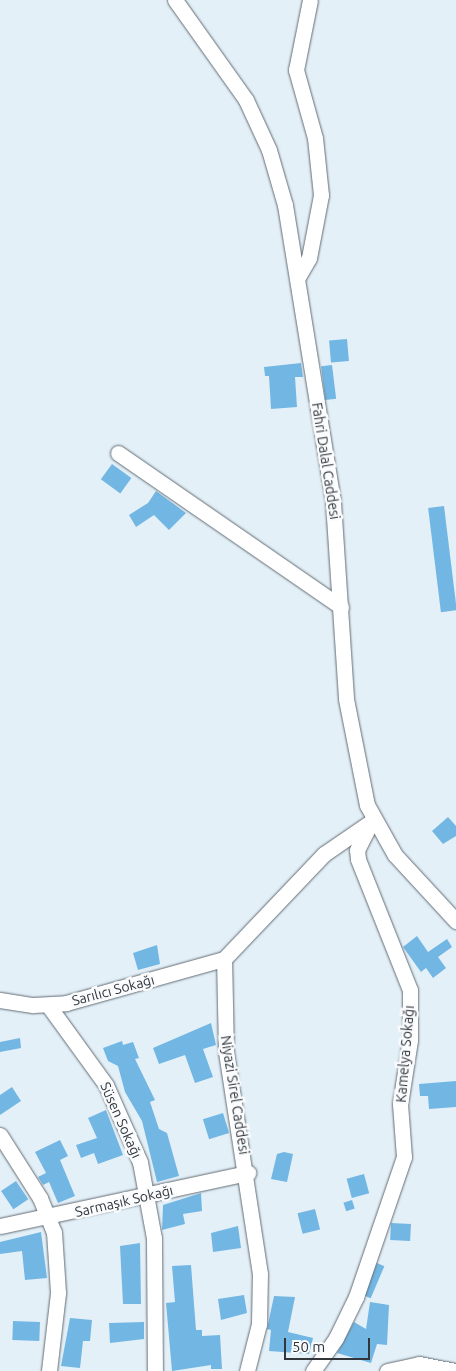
<!DOCTYPE html>
<html>
<head>
<meta charset="utf-8">
<style>
  body { margin:0 }
  #map { position:relative; width:456px; height:1371px; overflow:hidden; background:#e4f0f8; font-family:Ubuntu,sans-serif }
  div>[style] { position:absolute }
  .building>* { inset:0; background:#72b6e3; transform-origin:0 0 }
  .roads { filter:drop-shadow(0 0 1px #626c74) drop-shadow(0 0 1px #626c74) }
  .minor>* { height:15px; margin:-7.5px; padding:0 7.5px; transform-origin:7.5px; border-radius:7.5px; background:#fff }
  span { translate:-50% -50%; white-space:nowrap; text-align:center; line-height:1.15; -webkit-text-stroke:5px #f9fbfd; paint-order:stroke }
  .street-label { font-size:14px; color:#32363a }
  .scale { position:absolute; left:284px; top:1338px; width:86px; height:22px; box-sizing:border-box; border:2px solid #32363a; border-top:0; padding-left:6px; font-size:15px; line-height:18px; white-space:nowrap; color:#32363a; -webkit-text-stroke:4px #f9fbfd; paint-order:stroke }
</style>
</head>
<body>
<div id="map">
  <div class="building">
    <i style="left:347px;top:339px;width:22px;height:18px;rotate:85deg"></i>
    <i style="clip-path:polygon(301px 363px,303px 377px,295px 377px,297px 407px,271px 409px,269px 376px,265px 376px,264px 367px)"></i>
    <i style="left:332px;top:365px;width:34px;height:11px;rotate:83deg"></i>
    <i style="left:112px;top:464px;width:24px;height:19px;rotate:36deg"></i>
    <i style="clip-path:polygon(156px 491px,186px 513px,169px 530px,154px 515px,136px 527px,129px 515px,148px 503px)"></i>
    <i style="left:444px;top:506px;width:105px;height:16px;rotate:83deg"></i>
    <i style="clip-path:polygon(448px 817px,456px 826px,456px 836px,443px 844px,432px 831px)"></i>
    <i style="clip-path:polygon(417px 936px,428px 952px,447px 939px,452px 947px,438px 957px,446px 968px,433px 978px,426px 968px,421px 972px,403px 947px)"></i>
    <i style="clip-path:polygon(157px 945px,160px 964px,138px 970px,133px 953px)"></i>
    <i style="clip-path:polygon(211px 1023px,216px 1045px,203px 1049px,213px 1077px,195px 1083px,185px 1055px,159px 1064px,153px 1048px)"></i>
    <i style="clip-path:polygon(20px 1038px,21px 1048px,0 1052px,0 1042px)"></i>
    <i style="clip-path:polygon(122px 1041px,123px 1045px,133px 1042px,139px 1058px,135px 1059px,155px 1100px,150px 1102px,159px 1129px,167px 1133px,179px 1176px,157px 1182px,142px 1121px,125px 1092px,118px 1066px,108px 1061px,103px 1048px)"></i>
    <i style="clip-path:polygon(456px 1081px,456px 1107px,429px 1109px,428px 1096px,420px 1096px,419px 1084px)"></i>
    <i style="clip-path:polygon(12px 1087px,21px 1101px,0 1115px,0 1095px)"></i>
    <i style="clip-path:polygon(106px 1110px,123px 1155px,98px 1164px,94px 1153px,81px 1158px,76px 1145px,97px 1138px,88px 1118px)"></i>
    <i style="left:223px;top:1113px;width:21px;height:21px;rotate:73deg"></i>
    <i style="clip-path:polygon(60px 1140px,68px 1156px,60px 1160px,75px 1196px,58px 1203px,49px 1182px,43px 1185px,38px 1177px,46px 1173px,35px 1152px)"></i>
    <i style="clip-path:polygon(284px 1152px,293px 1154px,287px 1182px,271px 1179px,277px 1154px)"></i>
    <i style="left:364px;top:1174px;width:20px;height:18px;rotate:75deg"></i>
    <i style="left:16px;top:1181px;width:22px;height:18px;rotate:56deg"></i>
    <i style="clip-path:polygon(201px 1193px,202px 1211px,183px 1214px,185px 1224px,162px 1230px,163px 1205px)"></i>
    <i style="left:352px;top:1200px;width:9px;height:9px;rotate:72deg"></i>
    <i style="left:315px;top:1209px;width:21px;height:18px;rotate:76deg"></i>
    <i style="left:391px;top:1223px;width:20px;height:17px;rotate:3deg"></i>
    <i style="clip-path:polygon(238px 1226px,241px 1248px,213px 1252px,211px 1233px)"></i>
    <i style="clip-path:polygon(41px 1232px,47px 1278px,25px 1280px,22px 1251px,0 1254px,0 1242px)"></i>
    <i style="clip-path:polygon(140px 1243px,141px 1304px,123px 1304px,120px 1246px)"></i>
    <i style="left:377px;top:1263px;width:8px;height:35px;rotate:23deg"></i>
    <i style="clip-path:polygon(191px 1265px,196px 1330px,202px 1330px,202px 1336px,220px 1335px,222px 1369px,211px 1369px,211px 1365px,172px 1371px,166px 1303px,175px 1302px,172px 1266px)"></i>
    <i style="clip-path:polygon(244px 1295px,247px 1313px,221px 1320px,218px 1299px)"></i>
    <i style="clip-path:polygon(274px 1296px,295px 1297px,288px 1332px,313px 1338px,309px 1354px,269px 1351px,271px 1330px,267px 1329px)"></i>
    <i style="clip-path:polygon(370px 1302px,389px 1305px,387px 1345px,377px 1344px,371px 1363px,337px 1353px,354px 1322px,366px 1329px)"></i>
    <i style="clip-path:polygon(70px 1318px,92px 1320px,90px 1341px,83px 1341px,80px 1368px,61px 1366px)"></i>
    <i style="left:13px;top:1321px;width:27px;height:19px;rotate:2deg"></i>
    <i style="clip-path:polygon(144px 1322px,144px 1339px,110px 1343px,109px 1323px)"></i>
  </div>
  <div class="roads">
    <div class="minor">
      <i style="left:175px;top:0;width:123px;rotate:54.6deg"></i>
      <i style="left:246px;top:100px;width:55px;rotate:65.3deg"></i>
      <i style="left:269px;top:150px;width:57px;rotate:73.8deg"></i>
      <i style="left:285px;top:205px;width:301px;rotate:80.8deg"></i>
      <i style="left:333px;top:502px;width:197px;rotate:86.2deg"></i>
      <i style="left:346px;top:699px;width:108px;rotate:78.8deg"></i>
      <i style="left:367px;top:805px;width:57px;rotate:60.8deg"></i>
      <i style="left:395px;top:855px;width:90px;rotate:47.3deg"></i>
      <i style="left:298px;top:277px;width:22px;rotate:-60deg"></i>
      <i style="left:309px;top:258px;width:64px;rotate:-79.2deg"></i>
      <i style="left:321px;top:195px;width:57px;rotate:-96deg"></i>
      <i style="left:315px;top:138px;width:71px;rotate:-105.6deg"></i>
      <i style="left:296px;top:70px;width:71px;rotate:-78.7deg"></i>
      <i style="left:118px;top:453px;width:271px;rotate:34.6deg"></i>
      <i style="left:0;top:1000px;width:33px;rotate:9deg"></i>
      <i style="left:33px;top:1005px;width:33px;rotate:-3deg"></i>
      <i style="left:66px;top:1003px;width:164px;rotate:-15.6deg"></i>
      <i style="left:48px;top:1005px;width:99px;rotate:54.1deg"></i>
      <i style="left:106px;top:1085px;width:84px;rotate:66.2deg"></i>
      <i style="left:140px;top:1162px;width:77px;rotate:79.6deg"></i>
      <i style="left:154px;top:1238px;width:133px;rotate:89.6deg"></i>
      <i style="left:0;top:1135px;width:75px;rotate:57.6deg"></i>
      <i style="left:40px;top:1198px;width:37px;rotate:68deg"></i>
      <i style="left:54px;top:1232px;width:61px;rotate:86.2deg"></i>
      <i style="left:58px;top:1293px;width:79px;rotate:96.6deg"></i>
      <i style="left:0;top:1226px;width:254px;rotate:-12.1deg"></i>
      <i style="left:247px;top:1371px;width:49px;rotate:-75.7deg"></i>
      <i style="left:259px;top:1324px;width:50px;rotate:-88.9deg"></i>
      <i style="left:260px;top:1274px;width:225px;rotate:-98.7deg"></i>
      <i style="left:226px;top:1052px;width:93px;rotate:-91.2deg"></i>
      <i style="left:224px;top:959px;width:145px;rotate:-46.4deg"></i>
      <i style="left:324px;top:854px;width:58px;rotate:-34.5deg"></i>
      <i style="left:313px;top:1371px;width:40px;rotate:-55.1deg"></i>
      <i style="left:336px;top:1338px;width:46px;rotate:-64deg"></i>
      <i style="left:356px;top:1297px;width:148px;rotate:-71.1deg"></i>
      <i style="left:404px;top:1157px;width:53px;rotate:-94.3deg"></i>
      <i style="left:400px;top:1104px;width:65px;rotate:-81.1deg"></i>
      <i style="left:410px;top:1040px;width:50px;rotate:-90deg"></i>
      <i style="left:410px;top:990px;width:141px;rotate:-111.7deg"></i>
      <i style="left:358px;top:859px;width:9px;rotate:-96deg"></i>
      <i style="left:357px;top:850px;width:29px;rotate:-63deg"></i>
      <i style="left:387px;top:1371px;width:33px;rotate:-12deg"></i>
      <i style="left:419px;top:1364px;width:38px;rotate:11deg"></i>
    </div>
  </div>
  <div class="street-label">
    <span style="left:326px;top:461px;rotate:81deg">Fahri Dalal Caddesi</span>
    <span style="left:113px;top:990px;rotate:-15deg">Sarılıcı Sokağı</span>
    <span style="left:405px;top:1054px;rotate:-85deg">Kamelya Sokağı</span>
    <span style="left:235px;top:1095px;rotate:81deg">Niyazi Sirel Caddesi</span>
    <span style="left:121px;top:1120px;rotate:66deg">Süsen Sokağı</span>
    <span style="left:124px;top:1201px;rotate:-13deg">Sarmaşık Sokağı</span>
  </div>
  <div class="scale">50 m</div>
</div>
</body>
</html>
